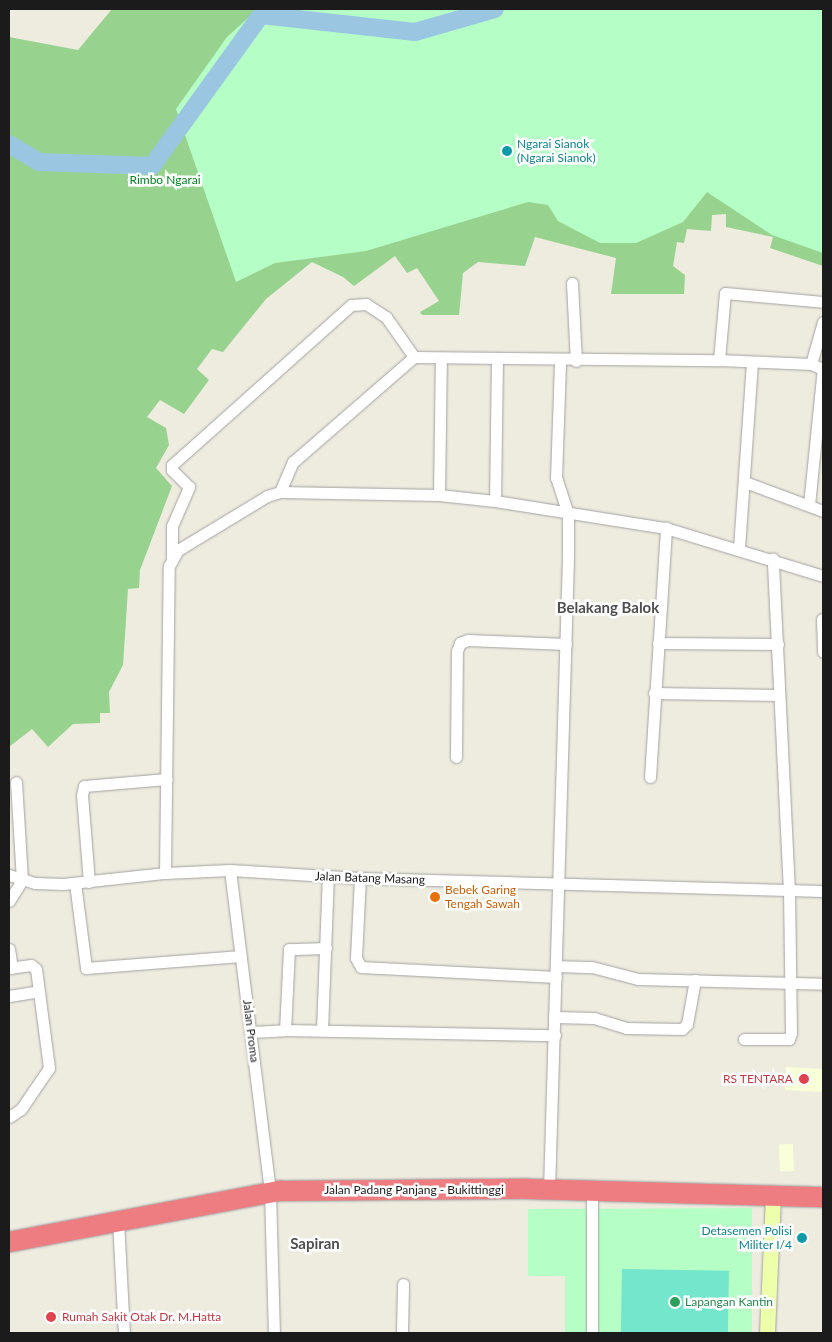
<!DOCTYPE html>
<html>
<head>
<meta charset="utf-8">
<style>
  body { margin:0 }
  #map { position:relative; width:832px; height:1342px; overflow:hidden; background:#eeebdf; font-family:Lato,sans-serif }
  div>[style] { position:absolute }
  .education>* { inset:0; background:#f9ffd7; transform-origin:0 0 }
  .forest>* { inset:0; background:#98d28f }
  .park>* { inset:0; background:#b5ffc7 }
  .pitch>* { inset:0; background:#74e6cc; transform-origin:0 0 }
  .river>* { height:18px; margin:-9px; padding:0 9px; transform-origin:9px; border-radius:9px; background:#9ac6e1 }
  .roads { filter:drop-shadow(0 0 1px #a2a2a2) drop-shadow(0 0 1px #a2a2a2) }
  .street>* { height:11px; margin:-5.5px; padding:0 5.5px; transform-origin:5.5px; border-radius:5.5px; background:#fff }
  .secondary>* { height:15px; margin:-7.5px; padding:0 7.5px; transform-origin:7.5px; border-radius:7.5px; background:#eeffac }
  .highway>* { height:20px; margin:-10px; padding:0 10px; transform-origin:10px; border-radius:10px; background:#ee7d81 }
  .dots>* { width:14px; height:14px; translate:-50% -50%; box-sizing:border-box; border:2px solid #fff; border-radius:50% }
  span { translate:-50% -50%; white-space:nowrap; text-align:center; line-height:1.15; -webkit-text-stroke:5px #fff; paint-order:stroke }
  .culture-label { font-size:12px; color:#0d838f }
  .left { translate:0 -50%; text-align:left }
  .right { translate:-100% -50%; text-align:right }
  .park-label { font-size:12px; color:#018120 }
  .street-label { font-size:12px; color:#1b1b1b }
  .food-label { font-size:12px; color:#c56008 }
  .health-label { font-size:12px; color:#be3a42 }
  .leisure-label { font-size:12px; color:#27864d }
  .quarter-label { font-size:15px; color:#4e4e4e; font-weight:700 }
  .frame { position:absolute; inset:0; border:10px solid #1b1b1b; pointer-events:none }
</style>
</head>
<body>
<div id="map">
  <div class="education">
    <i style="left:786px;top:1067px;width:37px;height:23px;rotate:3deg"></i>
    <i style="left:793px;top:1144px;width:27px;height:14px;rotate:88deg"></i>
  </div>
  <div class="forest">
    <i style="clip-path:polygon(112px 9px,823px 9px,823px 266px,770px 248px,773px 237px,726px 227px,726px 214px,712px 215px,711px 231px,687px 229px,684px 243px,677px 242px,673px 266px,685px 275px,684px 294px,611px 294px,616px 258px,535px 237px,525px 266px,478px 262px,463px 273px,459px 315px,422px 315px,420px 312px,439px 301px,417px 268px,407px 273px,395px 256px,354px 286px,343px 277px,312px 262px,266px 299px,223px 352px,212px 349px,197px 369px,209px 380px,184px 414px,160px 400px,147px 417px,166px 428px,169px 445px,156px 468px,172px 486px,140px 570px,139px 588px,128px 589px,123px 665px,109px 692px,110px 713px,100px 713px,100px 723px,73px 724px,48px 747px,32px 729px,9px 747px,9px 37px,78px 50px)"></i>
  </div>
  <div class="park">
    <i style="clip-path:polygon(258px 9px,823px 9px,823px 253px,772px 235px,707px 192px,683px 222px,636px 243px,600px 243px,558px 221px,548px 205px,528px 202px,366px 251px,275px 263px,236px 282px,176px 109px,227px 37px)"></i>
    <i style="clip-path:polygon(752px 1208px,752px 1333px,565px 1333px,565px 1276px,528px 1276px,528px 1209px)"></i>
  </div>
  <div class="pitch">
    <i style="left:622px;top:1269px;width:107px;height:64px;rotate:1deg"></i>
  </div>
  <div class="river">
    <i style="left:9px;top:144px;width:35px;rotate:31deg"></i>
    <i style="left:39px;top:162px;width:113px;rotate:2deg"></i>
    <i style="left:152px;top:166px;width:186px;rotate:-54.2deg"></i>
    <i style="left:261px;top:15px;width:155px;rotate:6.3deg"></i>
    <i style="left:415px;top:32px;width:83px;rotate:-16deg"></i>
  </div>
  <div class="roads">
    <div class="street">
      <i style="left:572px;top:283px;width:78px;rotate:87.1deg"></i>
      <i style="left:719px;top:360px;width:67px;rotate:-84.9deg"></i>
      <i style="left:725px;top:293px;width:98px;rotate:5.2deg"></i>
      <i style="left:811px;top:364px;width:44px;rotate:-74.1deg"></i>
      <i style="left:745px;top:482px;width:83px;rotate:20.4deg"></i>
      <i style="left:280px;top:492px;width:33px;rotate:-67deg"></i>
      <i style="left:293px;top:462px;width:160px;rotate:-41deg"></i>
      <i style="left:414px;top:357px;width:305px;rotate:0.6deg"></i>
      <i style="left:719px;top:360px;width:92px;rotate:2.5deg"></i>
      <i style="left:811px;top:364px;width:13px;rotate:23deg"></i>
      <i style="left:439px;top:495px;width:137px;rotate:-89.2deg"></i>
      <i style="left:495px;top:501px;width:142px;rotate:-89.2deg"></i>
      <i style="left:809px;top:505px;width:138px;rotate:-84.2deg"></i>
      <i style="left:739px;top:548px;width:186px;rotate:-86deg"></i>
      <i style="left:172px;top:557px;width:31px;rotate:-90deg"></i>
      <i style="left:172px;top:526px;width:43px;rotate:-66.4deg"></i>
      <i style="left:189px;top:487px;width:24px;rotate:-135deg"></i>
      <i style="left:172px;top:470px;width:5px;rotate:-90deg"></i>
      <i style="left:172px;top:465px;width:240px;rotate:-41.8deg"></i>
      <i style="left:351px;top:305px;width:15px;rotate:-4deg"></i>
      <i style="left:366px;top:304px;width:24px;rotate:33deg"></i>
      <i style="left:386px;top:317px;width:49px;rotate:55deg"></i>
      <i style="left:822px;top:619px;width:33px;rotate:88deg"></i>
      <i style="left:658px;top:643px;width:120px;rotate:0.5deg"></i>
      <i style="left:654px;top:693px;width:125px;rotate:0.9deg"></i>
      <i style="left:456px;top:757px;width:106px;rotate:-89.5deg"></i>
      <i style="left:457px;top:651px;width:9px;rotate:-69deg"></i>
      <i style="left:460px;top:643px;width:9px;rotate:-21deg"></i>
      <i style="left:468px;top:640px;width:98px;rotate:2.3deg"></i>
      <i style="left:650px;top:777px;width:250px;rotate:-86.3deg"></i>
      <i style="left:230px;top:870px;width:324px;rotate:82.9deg"></i>
      <i style="left:270px;top:1192px;width:141px;rotate:88.4deg"></i>
      <i style="left:165px;top:873px;width:307px;rotate:-89.3deg"></i>
      <i style="left:169px;top:566px;width:18px;rotate:-61deg"></i>
      <i style="left:178px;top:550px;width:104px;rotate:-31.2deg"></i>
      <i style="left:267px;top:496px;width:14px;rotate:-17deg"></i>
      <i style="left:280px;top:492px;width:159px;rotate:1.1deg"></i>
      <i style="left:439px;top:495px;width:56px;rotate:6.1deg"></i>
      <i style="left:495px;top:501px;width:173px;rotate:9deg"></i>
      <i style="left:666px;top:528px;width:164px;rotate:17deg"></i>
      <i style="left:9px;top:875px;width:27px;rotate:17deg"></i>
      <i style="left:35px;top:883px;width:28px;rotate:2deg"></i>
      <i style="left:63px;top:884px;width:103px;rotate:-6.2deg"></i>
      <i style="left:165px;top:873px;width:65px;rotate:-2.6deg"></i>
      <i style="left:230px;top:870px;width:130px;rotate:3.5deg"></i>
      <i style="left:360px;top:878px;width:463px;rotate:1.6deg"></i>
      <i style="left:360px;top:878px;width:80px;rotate:92.9deg"></i>
      <i style="left:356px;top:958px;width:10px;rotate:61deg"></i>
      <i style="left:361px;top:967px;width:195px;rotate:2.9deg"></i>
      <i style="left:89px;top:882px;width:87px;rotate:-94.6deg"></i>
      <i style="left:82px;top:795px;width:9px;rotate:-77deg"></i>
      <i style="left:84px;top:786px;width:83px;rotate:-4.8deg"></i>
      <i style="left:75px;top:883px;width:86px;rotate:82.6deg"></i>
      <i style="left:86px;top:968px;width:155px;rotate:-4.4deg"></i>
      <i style="left:9px;top:901px;width:25px;rotate:-58deg"></i>
      <i style="left:22px;top:880px;width:98px;rotate:-93.5deg"></i>
      <i style="left:326px;top:948px;width:37px;rotate:178deg"></i>
      <i style="left:289px;top:949px;width:81px;rotate:92.8deg"></i>
      <i style="left:285px;top:1030px;width:270px;rotate:1.1deg"></i>
      <i style="left:9px;top:949px;width:19px;rotate:81deg"></i>
      <i style="left:556px;top:966px;width:36px;rotate:2deg"></i>
      <i style="left:592px;top:967px;width:48px;rotate:14.6deg"></i>
      <i style="left:638px;top:979px;width:185px;rotate:1.5deg"></i>
      <i style="left:9px;top:968px;width:22px;rotate:-8deg"></i>
      <i style="left:31px;top:965px;width:6px;rotate:39deg"></i>
      <i style="left:36px;top:969px;width:100px;rotate:82.5deg"></i>
      <i style="left:49px;top:1068px;width:50px;rotate:124.3deg"></i>
      <i style="left:21px;top:1109px;width:14px;rotate:146deg"></i>
      <i style="left:9px;top:996px;width:30px;rotate:-9deg"></i>
      <i style="left:554px;top:1017px;width:40px;rotate:1.4deg"></i>
      <i style="left:594px;top:1018px;width:34px;rotate:17deg"></i>
      <i style="left:626px;top:1028px;width:56px;rotate:1deg"></i>
      <i style="left:682px;top:1029px;width:7px;rotate:-45deg"></i>
      <i style="left:687px;top:1024px;width:45px;rotate:-79.7deg"></i>
      <i style="left:322px;top:1030px;width:153px;rotate:-87.8deg"></i>
      <i style="left:252px;top:1032px;width:33px;rotate:-3deg"></i>
      <i style="left:744px;top:1039px;width:45px"></i>
      <i style="left:789px;top:1039px;width:6px;rotate:-72deg"></i>
      <i style="left:791px;top:1033px;width:142px;rotate:-90.8deg"></i>
      <i style="left:789px;top:891px;width:333px;rotate:-92.8deg"></i>
      <i style="left:549px;top:1190px;width:633px;rotate:-88.28deg"></i>
      <i style="left:568px;top:557px;width:43px;rotate:-90deg"></i>
      <i style="left:568px;top:514px;width:38px;rotate:-108deg"></i>
      <i style="left:556px;top:478px;width:117px;rotate:-88deg"></i>
      <i style="left:592px;top:1191px;width:142px;rotate:90deg"></i>
      <i style="left:118px;top:1220px;width:113px;rotate:87deg"></i>
      <i style="left:402px;top:1333px;width:49px;rotate:-88.8deg"></i>
    </div>
    <div class="secondary">
      <i style="left:767px;top:1333px;width:138px;rotate:-87.5deg"></i>
    </div>
    <div class="highway">
      <i style="left:9px;top:1242px;width:276px;rotate:-10.7deg"></i>
      <i style="left:280px;top:1191px;width:248px;rotate:-0.5deg"></i>
      <i style="left:528px;top:1189px;width:295px;rotate:1.6deg"></i>
    </div>
  </div>
  <div class="dots">
    <i style="left:507px;top:151px;background:#0f9aa8"></i>
    <i style="left:435px;top:897px;background:#e8710a"></i>
    <i style="left:804px;top:1079px;background:#e0444e"></i>
    <i style="left:802px;top:1238px;background:#0f9aa8"></i>
    <i style="left:675px;top:1302px;background:#2e9e5b"></i>
    <i style="left:51px;top:1317px;background:#e0444e"></i>
  </div>
  <div class="culture-label">
    <span class="left" style="left:517px;top:151px">Ngarai Sianok<br>(Ngarai Sianok)</span>
    <span class="right" style="left:792px;top:1238px">Detasemen Polisi<br>Militer I/4</span>
  </div>
  <div class="park-label">
    <span style="left:165px;top:180px">Rimbo Ngarai</span>
  </div>
  <div class="street-label">
    <span style="left:370px;top:878px;rotate:2deg">Jalan Batang Masang</span>
    <span style="left:251px;top:1031px;rotate:83deg">Jalan Proma</span>
    <span style="left:414px;top:1190px">Jalan Padang Panjang - Bukittinggi</span>
  </div>
  <div class="food-label">
    <span class="left" style="left:445px;top:897px">Bebek Garing<br>Tengah Sawah</span>
  </div>
  <div class="health-label">
    <span class="right" style="left:793px;top:1079px">RS TENTARA</span>
    <span class="left" style="left:62px;top:1317px">Rumah Sakit Otak Dr. M.Hatta</span>
  </div>
  <div class="leisure-label">
    <span class="left" style="left:685px;top:1302px">Lapangan Kantin</span>
  </div>
  <div class="quarter-label">
    <span style="left:608px;top:608px">Belakang Balok</span>
    <span style="left:315px;top:1244px">Sapiran</span>
  </div>
  <div class="frame"></div>
</div>
</body>
</html>
